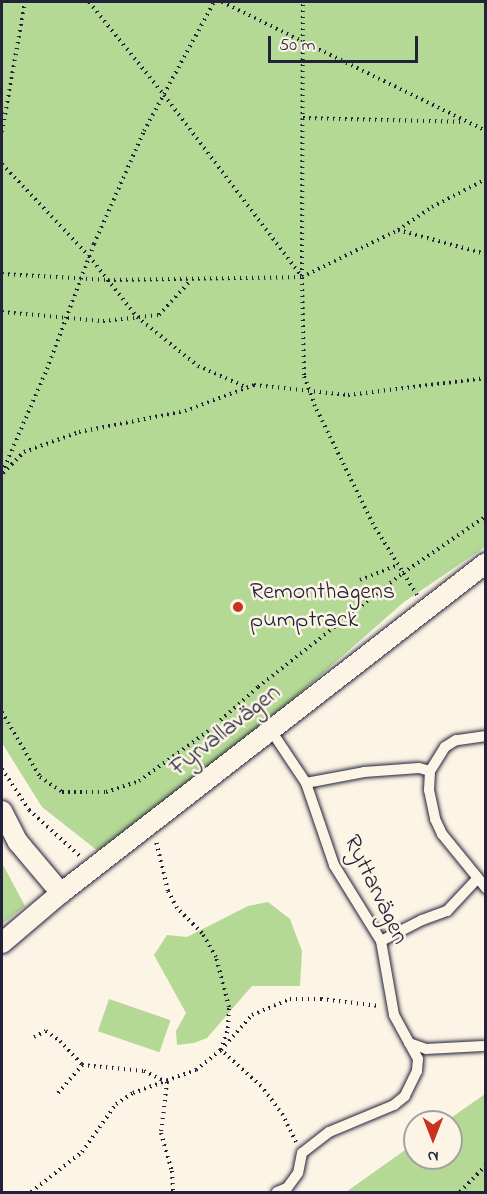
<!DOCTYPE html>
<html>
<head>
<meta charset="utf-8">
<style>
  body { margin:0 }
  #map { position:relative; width:487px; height:1194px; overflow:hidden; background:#fcf5e5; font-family:"Indie Flower",sans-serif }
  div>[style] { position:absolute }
  .green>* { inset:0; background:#b4d995; transform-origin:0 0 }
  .path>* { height:4px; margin-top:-2px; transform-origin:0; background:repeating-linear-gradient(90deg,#22223b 0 1.5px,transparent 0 6px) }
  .roads { filter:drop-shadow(0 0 2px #22223b) drop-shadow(0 0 2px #22223b) }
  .lane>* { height:10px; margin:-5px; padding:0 5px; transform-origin:5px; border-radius:5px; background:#fcf5e5 }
  .street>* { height:20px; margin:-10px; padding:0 10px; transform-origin:10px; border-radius:10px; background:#fcf5e5 }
  .dots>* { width:16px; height:16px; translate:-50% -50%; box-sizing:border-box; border:3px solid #fcf5e5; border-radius:50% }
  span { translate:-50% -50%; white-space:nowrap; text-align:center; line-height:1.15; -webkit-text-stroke:5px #fcf5e5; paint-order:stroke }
  .poi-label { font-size:24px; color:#22223b }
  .left { translate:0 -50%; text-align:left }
  .street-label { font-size:24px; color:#22223b }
  .frame { position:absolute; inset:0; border:3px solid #22223b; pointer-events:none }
  .north { position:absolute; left:403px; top:1110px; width:60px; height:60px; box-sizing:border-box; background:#fcf5e5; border:2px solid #a5a1a1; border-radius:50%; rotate:180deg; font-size:16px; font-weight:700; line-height:24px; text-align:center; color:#22223b }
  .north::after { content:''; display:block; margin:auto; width:21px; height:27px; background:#c8321e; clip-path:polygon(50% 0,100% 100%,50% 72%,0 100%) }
  .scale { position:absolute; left:268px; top:36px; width:150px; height:27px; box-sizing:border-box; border:3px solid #22223b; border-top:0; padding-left:8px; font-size:18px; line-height:21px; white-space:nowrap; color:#22223b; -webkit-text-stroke:4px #fcf5e5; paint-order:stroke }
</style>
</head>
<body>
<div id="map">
  <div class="green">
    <i style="clip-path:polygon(2px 2px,485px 2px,485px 547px,404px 602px,266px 723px,98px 851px,42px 807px,2px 743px)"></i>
    <i style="clip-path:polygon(2px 863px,25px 906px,2px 924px)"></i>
    <i style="clip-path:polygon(268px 902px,290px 919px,302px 951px,300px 986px,252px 986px,207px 1038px,194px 1043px,177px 1045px,176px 1031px,186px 1013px,154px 955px,167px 935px,187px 937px,248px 906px)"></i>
    <i style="left:109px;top:999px;width:65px;height:34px;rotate:19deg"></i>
    <i style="clip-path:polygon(485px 1094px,485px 1192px,346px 1192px,415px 1143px,415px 1158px,451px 1158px,451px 1122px,445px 1122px)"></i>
  </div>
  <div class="path">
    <i style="left:89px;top:2px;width:119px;rotate:51.1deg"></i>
    <i style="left:164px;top:95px;width:228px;rotate:52.8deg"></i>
    <i style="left:222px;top:2px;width:294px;rotate:26deg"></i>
    <i style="left:303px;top:118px;width:162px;rotate:1.4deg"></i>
    <i style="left:2px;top:132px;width:132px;rotate:-80deg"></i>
    <i style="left:2px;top:164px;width:127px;rotate:46.6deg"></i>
    <i style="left:89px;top:256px;width:78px;rotate:51.8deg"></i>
    <i style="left:137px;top:317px;width:78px;rotate:38.8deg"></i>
    <i style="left:198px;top:366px;width:52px;rotate:23.6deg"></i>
    <i style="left:398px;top:230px;width:91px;rotate:15.3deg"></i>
    <i style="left:2px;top:274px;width:106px;rotate:3.2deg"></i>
    <i style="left:108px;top:280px;width:193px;rotate:-0.9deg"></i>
    <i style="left:302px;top:276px;width:274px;rotate:-89.8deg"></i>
    <i style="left:2px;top:312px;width:101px;rotate:5.1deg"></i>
    <i style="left:103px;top:321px;width:56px;rotate:-6.1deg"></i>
    <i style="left:159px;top:315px;width:46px;rotate:-47.6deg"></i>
    <i style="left:2px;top:473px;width:113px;rotate:-66.6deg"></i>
    <i style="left:47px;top:369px;width:134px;rotate:-69.4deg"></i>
    <i style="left:94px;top:244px;width:124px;rotate:-66.1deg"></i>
    <i style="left:144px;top:131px;width:147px;rotate:-61.5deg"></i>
    <i style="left:3px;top:473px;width:30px;rotate:-45deg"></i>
    <i style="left:24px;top:452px;width:59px;rotate:-20deg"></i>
    <i style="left:79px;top:432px;width:108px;rotate:-11.2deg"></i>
    <i style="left:185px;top:411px;width:74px;rotate:-20.6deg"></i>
    <i style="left:254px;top:385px;width:95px;rotate:6.1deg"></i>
    <i style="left:348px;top:395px;width:139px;rotate:-7deg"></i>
    <i style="left:360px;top:580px;width:41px;rotate:-21.5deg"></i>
    <i style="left:417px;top:595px;width:84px;rotate:-121.8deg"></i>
    <i style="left:373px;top:524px;width:131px;rotate:-116.2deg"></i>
    <i style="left:315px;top:406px;width:33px;rotate:-110deg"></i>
    <i style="left:304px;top:375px;width:98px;rotate:-91.2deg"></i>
    <i style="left:302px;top:277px;width:107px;rotate:-26.1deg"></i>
    <i style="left:398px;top:230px;width:41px;rotate:-34.1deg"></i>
    <i style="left:432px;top:207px;width:61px;rotate:-27.4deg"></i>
    <i style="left:2px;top:712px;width:75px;rotate:59.7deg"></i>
    <i style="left:40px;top:777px;width:27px;rotate:34deg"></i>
    <i style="left:62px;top:792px;width:44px"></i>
    <i style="left:106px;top:792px;width:35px;rotate:-18deg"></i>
    <i style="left:139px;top:781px;width:84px;rotate:-35.8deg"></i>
    <i style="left:207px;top:732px;width:68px;rotate:-41.4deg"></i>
    <i style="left:258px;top:687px;width:184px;rotate:-38.2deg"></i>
    <i style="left:403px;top:573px;width:101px;rotate:-34.5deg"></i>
    <i style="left:2px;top:769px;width:49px;rotate:56.6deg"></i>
    <i style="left:29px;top:810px;width:70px;rotate:42.1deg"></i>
    <i style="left:34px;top:1037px;width:13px;rotate:-27deg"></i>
    <i style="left:46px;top:1031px;width:17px;rotate:36deg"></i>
    <i style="left:60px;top:1041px;width:33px;rotate:47deg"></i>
    <i style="left:82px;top:1065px;width:62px;rotate:5.5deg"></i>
    <i style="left:144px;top:1071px;width:25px;rotate:26deg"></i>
    <i style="left:167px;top:1082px;width:51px;rotate:96.7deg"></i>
    <i style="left:161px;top:1133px;width:40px;rotate:74deg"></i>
    <i style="left:172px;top:1171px;width:21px;rotate:87deg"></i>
    <i style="left:58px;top:1093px;width:37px;rotate:-49deg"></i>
    <i style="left:296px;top:1142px;width:30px;rotate:-116deg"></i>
    <i style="left:283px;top:1115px;width:36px;rotate:-127deg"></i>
    <i style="left:261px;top:1086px;width:54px;rotate:-138deg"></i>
    <i style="left:221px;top:1050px;width:47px;rotate:-48.5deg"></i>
    <i style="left:252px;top:1015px;width:41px;rotate:-22.8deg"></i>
    <i style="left:290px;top:999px;width:31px"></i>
    <i style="left:321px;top:999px;width:59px;rotate:6.8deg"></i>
    <i style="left:31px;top:1192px;width:65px;rotate:-38.1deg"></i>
    <i style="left:82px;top:1152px;width:59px;rotate:-54.7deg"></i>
    <i style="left:116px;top:1104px;width:20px;rotate:-33deg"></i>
    <i style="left:133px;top:1093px;width:67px;rotate:-20.1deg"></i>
    <i style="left:196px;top:1070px;width:32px;rotate:-39deg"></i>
    <i style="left:221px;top:1050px;width:23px;rotate:-72deg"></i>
    <i style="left:228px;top:1028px;width:21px;rotate:-87deg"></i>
    <i style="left:229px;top:1007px;width:52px;rotate:-104.6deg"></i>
    <i style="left:216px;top:957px;width:28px;rotate:-120deg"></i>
    <i style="left:202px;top:933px;width:35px;rotate:-135deg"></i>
    <i style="left:177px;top:908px;width:19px;rotate:-118deg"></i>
    <i style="left:168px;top:891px;width:51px;rotate:-103.5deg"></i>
    <i style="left:460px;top:1192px;width:37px;rotate:-46deg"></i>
  </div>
  <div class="roads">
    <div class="lane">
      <i style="left:270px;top:729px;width:65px;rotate:56.3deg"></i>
      <i style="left:306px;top:783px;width:87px;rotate:71.1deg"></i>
      <i style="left:334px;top:865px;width:89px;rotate:58.3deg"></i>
      <i style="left:381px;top:941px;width:75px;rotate:80deg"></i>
      <i style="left:394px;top:1015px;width:50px;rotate:61.4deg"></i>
      <i style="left:418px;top:1059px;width:12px;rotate:95deg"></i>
      <i style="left:417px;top:1071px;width:28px;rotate:116deg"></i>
      <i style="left:405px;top:1096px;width:14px;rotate:141deg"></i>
      <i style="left:394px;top:1105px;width:70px;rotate:157.4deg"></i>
      <i style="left:329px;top:1132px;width:34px;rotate:142deg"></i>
      <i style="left:302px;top:1153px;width:20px;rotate:101deg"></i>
      <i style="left:298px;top:1173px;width:19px;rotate:126deg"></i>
      <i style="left:287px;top:1188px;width:11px;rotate:158deg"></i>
      <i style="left:486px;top:736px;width:30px;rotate:172deg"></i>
      <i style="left:456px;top:740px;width:13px;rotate:148deg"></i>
      <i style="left:445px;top:747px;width:28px;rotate:122deg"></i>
      <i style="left:430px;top:771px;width:19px;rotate:93deg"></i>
      <i style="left:429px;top:790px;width:30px;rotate:78deg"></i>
      <i style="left:435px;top:819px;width:17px;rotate:65deg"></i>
      <i style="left:442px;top:834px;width:70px;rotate:50.8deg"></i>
      <i style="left:306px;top:783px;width:59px;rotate:-10.7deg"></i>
      <i style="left:364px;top:772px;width:55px;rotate:-4.2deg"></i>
      <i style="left:419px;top:768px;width:11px;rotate:15deg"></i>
      <i style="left:381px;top:941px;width:46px;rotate:-27.1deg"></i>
      <i style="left:422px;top:920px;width:27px;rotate:-20deg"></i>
      <i style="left:447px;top:911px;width:45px;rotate:-46.8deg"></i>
      <i style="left:409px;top:1043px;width:18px;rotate:19deg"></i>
      <i style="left:426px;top:1049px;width:57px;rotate:-3deg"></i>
    </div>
    <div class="street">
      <i style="left:2px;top:811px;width:35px;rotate:63deg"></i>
      <i style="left:18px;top:842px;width:67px;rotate:49.9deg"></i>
      <i style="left:2px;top:943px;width:77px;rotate:-40.3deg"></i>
      <i style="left:61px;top:893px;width:538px;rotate:-37.83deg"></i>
    </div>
  </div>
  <div class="dots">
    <i style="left:238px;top:607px;background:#c8321e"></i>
  </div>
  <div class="poi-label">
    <span class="left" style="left:250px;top:607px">Remonthagens<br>pumptrack</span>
  </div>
  <div class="street-label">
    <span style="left:226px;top:731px;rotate:-38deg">Fyrvallavägen</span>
    <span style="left:375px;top:890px;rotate:64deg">Ryttarvägen</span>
  </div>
  <div class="frame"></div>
  <div class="north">N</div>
  <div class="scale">50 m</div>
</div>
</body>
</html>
